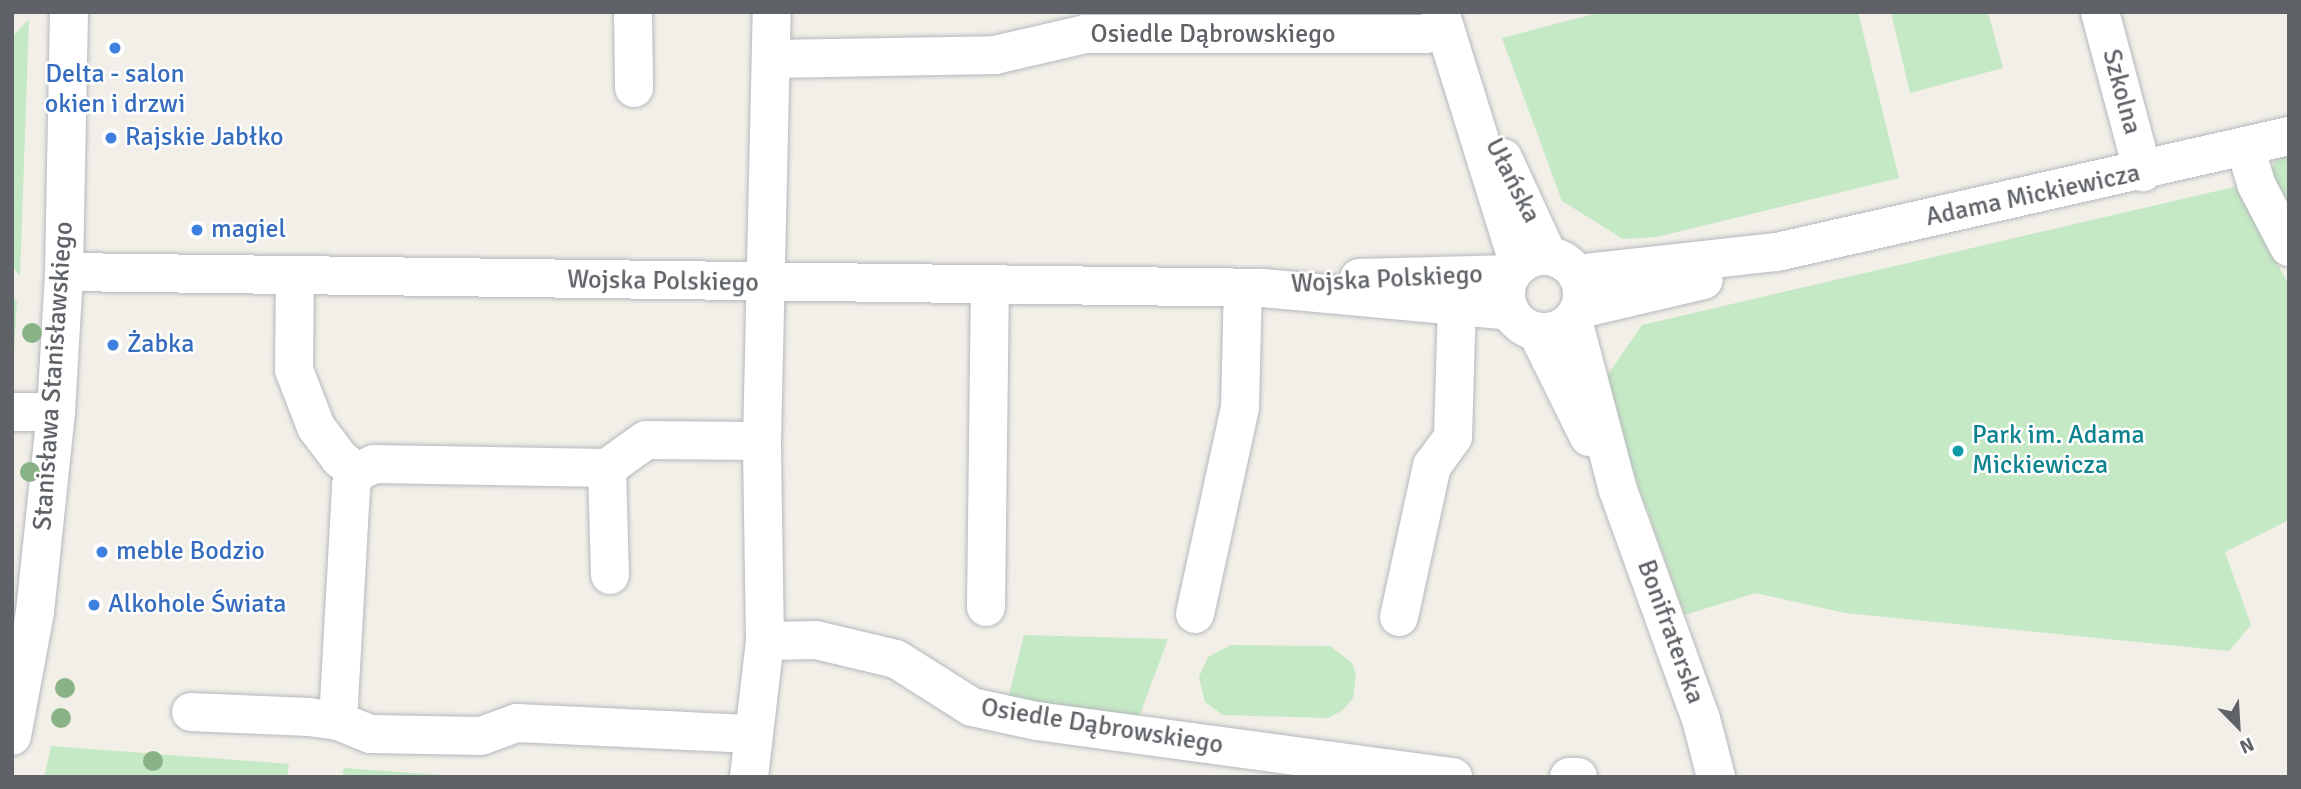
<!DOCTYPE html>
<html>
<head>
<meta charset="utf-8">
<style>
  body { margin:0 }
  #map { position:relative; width:2301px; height:789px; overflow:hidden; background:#f1efe8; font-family:Signika,sans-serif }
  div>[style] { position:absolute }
  .green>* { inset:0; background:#c5e8c5 }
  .roads { filter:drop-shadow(0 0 2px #b5b8bc) drop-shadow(0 0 2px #b5b8bc) }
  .minor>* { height:38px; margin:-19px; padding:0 19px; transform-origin:19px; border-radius:19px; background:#fff }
  .minor>.ring { margin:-19px; padding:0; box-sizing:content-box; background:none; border:38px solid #fff; border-radius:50% }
  .trees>* { width:20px; height:20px; margin:-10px; border-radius:50%; background:#89b387 }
  .dots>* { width:19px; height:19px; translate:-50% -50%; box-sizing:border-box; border:4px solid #fff; border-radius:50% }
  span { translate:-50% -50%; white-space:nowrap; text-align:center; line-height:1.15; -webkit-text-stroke:5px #fff; paint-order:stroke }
  .street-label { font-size:26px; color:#5f6368 }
  .shop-label { font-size:26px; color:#366cbe }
  .left { translate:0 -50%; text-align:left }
  .culture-label { font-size:26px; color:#0d838f }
  .frame { position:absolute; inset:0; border:14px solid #5f6368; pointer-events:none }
  .north { position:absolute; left:2203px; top:691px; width:70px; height:70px; -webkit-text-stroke:5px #fff; paint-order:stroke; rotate:156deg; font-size:19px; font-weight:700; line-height:28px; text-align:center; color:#5f6368 }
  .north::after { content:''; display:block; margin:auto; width:24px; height:32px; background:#5f6368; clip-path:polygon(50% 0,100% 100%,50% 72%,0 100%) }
</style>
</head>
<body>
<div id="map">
  <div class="green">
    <i style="clip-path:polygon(1601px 12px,1858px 12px,1899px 178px,1657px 237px,1623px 239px,1562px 201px,1502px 38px)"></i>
    <i style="clip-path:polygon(1891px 12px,1988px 12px,2003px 68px,1910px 93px)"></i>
    <i style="clip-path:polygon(29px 19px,20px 276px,12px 266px,12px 37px)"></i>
    <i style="clip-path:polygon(2289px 155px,2289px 208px,2271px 171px,2277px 158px)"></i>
    <i style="clip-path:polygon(2238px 186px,2289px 286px,2289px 520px,2225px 552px,2251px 625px,2229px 651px,1845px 613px,1755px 593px,1685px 615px,1602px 383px,1642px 325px)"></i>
    <i style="clip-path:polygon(12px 294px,17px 302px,12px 383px)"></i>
    <i style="clip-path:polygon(1024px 635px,1168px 639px,1139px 717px,1007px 703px)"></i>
    <i style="clip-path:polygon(1231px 645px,1330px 646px,1352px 663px,1356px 674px,1353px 698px,1343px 710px,1328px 718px,1223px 715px,1205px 702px,1199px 677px,1208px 657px)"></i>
    <i style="clip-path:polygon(51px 746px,289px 764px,287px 777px,44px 777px)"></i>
    <i style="clip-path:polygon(344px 768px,469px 777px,342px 777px)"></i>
  </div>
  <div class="roads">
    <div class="minor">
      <i style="left:633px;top:12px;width:76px;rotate:89.2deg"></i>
      <i style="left:1440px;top:12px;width:266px;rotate:72.7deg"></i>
      <i style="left:2100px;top:12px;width:166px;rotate:75deg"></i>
      <i style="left:773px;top:59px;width:222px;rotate:-1deg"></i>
      <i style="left:995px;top:55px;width:92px;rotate:-13.1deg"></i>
      <i style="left:1085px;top:34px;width:341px"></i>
      <i style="left:1426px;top:34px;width:20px;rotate:-18deg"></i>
      <i style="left:2245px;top:147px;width:39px;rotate:73deg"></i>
      <i style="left:2256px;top:184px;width:71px;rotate:62.4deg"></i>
      <i style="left:1503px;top:158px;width:108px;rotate:65.3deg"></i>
      <i class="ring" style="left:1506px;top:256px;width:38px;height:38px"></i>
      <i style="left:64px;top:272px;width:1199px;rotate:0.76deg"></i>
      <i style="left:1263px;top:288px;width:248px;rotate:5.3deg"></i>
      <i style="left:1577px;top:274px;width:201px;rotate:-6.3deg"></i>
      <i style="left:1777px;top:252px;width:525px;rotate:-12.77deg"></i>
      <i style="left:295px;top:275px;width:95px;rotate:90.6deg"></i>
      <i style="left:294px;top:370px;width:61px;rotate:68.9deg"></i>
      <i style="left:316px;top:427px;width:39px;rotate:53deg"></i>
      <i style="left:339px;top:458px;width:23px;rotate:38deg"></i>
      <i style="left:1359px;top:278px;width:153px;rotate:-1.5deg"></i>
      <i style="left:1580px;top:309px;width:127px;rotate:-13.2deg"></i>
      <i style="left:1573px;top:320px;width:176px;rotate:75.2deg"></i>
      <i style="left:1618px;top:490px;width:244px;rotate:70.1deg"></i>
      <i style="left:1701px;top:719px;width:60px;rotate:75.5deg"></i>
      <i style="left:1537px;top:332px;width:117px;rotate:63.7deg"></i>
      <i style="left:12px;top:412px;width:44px"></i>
      <i style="left:607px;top:468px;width:107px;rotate:88.4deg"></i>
      <i style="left:986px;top:607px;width:322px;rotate:-89.3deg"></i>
      <i style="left:1195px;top:614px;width:212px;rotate:-77.7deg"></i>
      <i style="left:1240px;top:407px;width:119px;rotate:-88.6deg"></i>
      <i style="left:1399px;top:617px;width:155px;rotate:-77.7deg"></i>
      <i style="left:1432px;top:466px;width:36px;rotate:-54deg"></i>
      <i style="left:1453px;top:437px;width:131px;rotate:-88.3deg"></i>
      <i style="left:765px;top:641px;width:51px;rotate:-1.1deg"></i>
      <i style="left:816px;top:640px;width:82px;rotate:13.4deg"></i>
      <i style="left:896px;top:659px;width:90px;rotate:32.3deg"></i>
      <i style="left:972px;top:707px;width:66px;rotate:12.2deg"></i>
      <i style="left:1037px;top:721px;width:420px;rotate:7.7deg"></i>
      <i style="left:191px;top:712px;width:118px;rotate:2.4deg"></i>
      <i style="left:309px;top:717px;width:29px;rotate:8deg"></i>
      <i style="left:338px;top:721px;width:35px;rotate:22deg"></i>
      <i style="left:371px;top:734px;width:110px;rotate:1deg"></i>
      <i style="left:481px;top:736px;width:38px;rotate:-20deg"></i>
      <i style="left:517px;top:723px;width:236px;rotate:2.7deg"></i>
      <i style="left:338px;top:721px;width:236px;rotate:-86.8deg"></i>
      <i style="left:351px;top:485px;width:14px;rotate:-65deg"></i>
      <i style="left:357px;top:472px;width:19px;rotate:-25deg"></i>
      <i style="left:374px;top:464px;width:233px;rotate:1deg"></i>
      <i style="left:607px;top:468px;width:48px;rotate:-35.7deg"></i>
      <i style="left:646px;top:440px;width:116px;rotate:0.5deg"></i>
      <i style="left:12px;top:736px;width:126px;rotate:-79.5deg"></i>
      <i style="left:35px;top:612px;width:201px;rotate:-84deg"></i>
      <i style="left:56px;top:412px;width:140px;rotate:-86.7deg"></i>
      <i style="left:64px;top:272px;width:260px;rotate:-88.9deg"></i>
      <i style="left:749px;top:777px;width:137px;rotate:-83.3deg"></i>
      <i style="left:765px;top:641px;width:200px;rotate:-90.9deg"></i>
      <i style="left:762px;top:441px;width:429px;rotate:-88.7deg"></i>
      <i style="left:1569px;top:777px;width:9px"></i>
    </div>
  </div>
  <div class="trees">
    <i style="left:32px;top:333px"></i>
    <i style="left:30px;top:472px"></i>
    <i style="left:65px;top:688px"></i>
    <i style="left:61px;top:718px"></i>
    <i style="left:153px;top:761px"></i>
  </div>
  <div class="dots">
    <i style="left:115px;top:48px;background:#3f7fe0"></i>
    <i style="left:111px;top:138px;background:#3f7fe0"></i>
    <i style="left:197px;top:230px;background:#3f7fe0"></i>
    <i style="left:113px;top:345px;background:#3f7fe0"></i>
    <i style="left:1958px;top:451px;background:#0f9aa8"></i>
    <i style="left:102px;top:552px;background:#3f7fe0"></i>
    <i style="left:94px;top:605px;background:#3f7fe0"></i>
  </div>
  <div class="street-label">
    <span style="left:1213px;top:35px">Osiedle Dąbrowskiego</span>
    <span style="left:2121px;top:92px;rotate:75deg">Szkolna</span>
    <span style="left:1512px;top:181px;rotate:63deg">Ułańska</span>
    <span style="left:2033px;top:196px;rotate:-12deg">Adama Mickiewicza</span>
    <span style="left:1387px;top:280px;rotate:-3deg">Wojska Polskiego</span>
    <span style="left:663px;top:282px;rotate:1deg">Wojska Polskiego</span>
    <span style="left:54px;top:376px;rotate:-86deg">Stanisława Stanisławskiego</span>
    <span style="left:1670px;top:632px;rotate:70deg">Bonifraterska</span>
    <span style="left:1102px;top:727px;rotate:9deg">Osiedle Dąbrowskiego</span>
  </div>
  <div class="shop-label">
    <span style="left:115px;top:90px">Delta - salon<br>okien i drzwi</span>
    <span class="left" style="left:125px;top:138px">Rajskie Jabłko</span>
    <span class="left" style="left:211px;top:230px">magiel</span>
    <span class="left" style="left:127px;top:345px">Żabka</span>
    <span class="left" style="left:116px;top:552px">meble Bodzio</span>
    <span class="left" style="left:108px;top:605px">Alkohole Świata</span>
  </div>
  <div class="culture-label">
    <span class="left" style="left:1972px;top:451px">Park im. Adama<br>Mickiewicza</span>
  </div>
  <div class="frame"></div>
  <div class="north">N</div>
</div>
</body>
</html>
